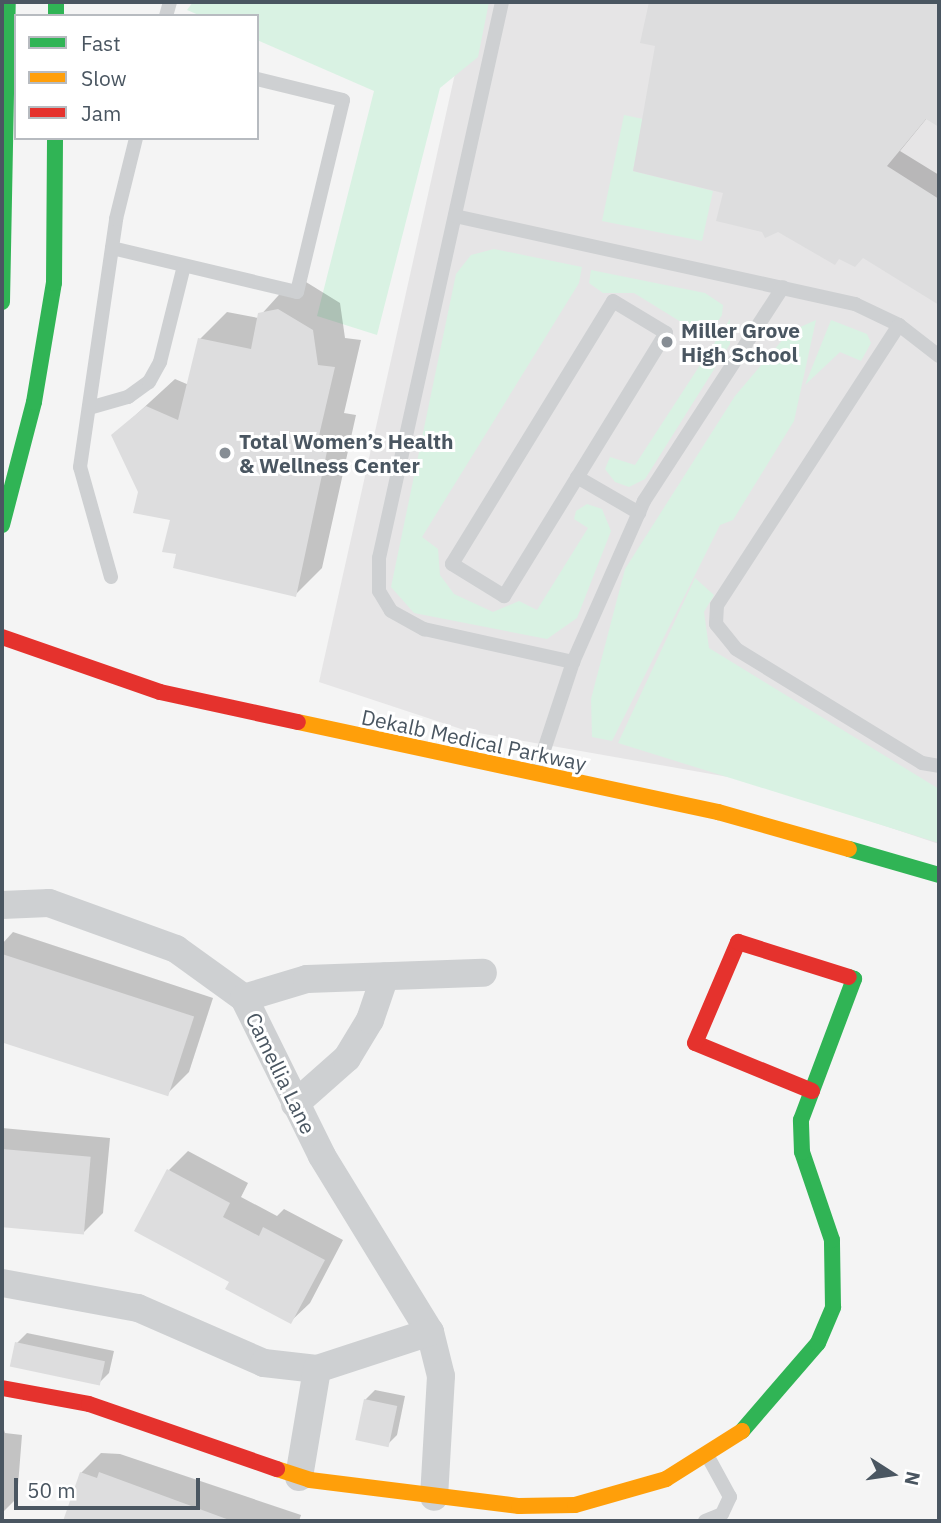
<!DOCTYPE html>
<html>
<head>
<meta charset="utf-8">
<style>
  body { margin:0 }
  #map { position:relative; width:941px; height:1523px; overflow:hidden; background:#f4f4f4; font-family:"IBM Plex Sans",sans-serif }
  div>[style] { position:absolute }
  .education>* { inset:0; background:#e6e5e6 }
  .green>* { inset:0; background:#d9f2e3 }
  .shadow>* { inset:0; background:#0003 }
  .building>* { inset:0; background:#ddddde; transform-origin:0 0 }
  .lane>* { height:14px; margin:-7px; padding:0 7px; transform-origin:7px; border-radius:7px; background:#ced0d2 }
  .street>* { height:28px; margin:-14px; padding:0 14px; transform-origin:14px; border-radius:14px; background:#ced0d2 }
  .fast>* { height:16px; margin:-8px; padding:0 8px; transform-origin:8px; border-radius:8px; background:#30b455 }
  .slow>* { height:16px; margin:-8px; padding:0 8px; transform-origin:8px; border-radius:8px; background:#ff9f0a }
  .jam>* { height:16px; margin:-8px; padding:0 8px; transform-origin:8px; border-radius:8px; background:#e5322d }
  .dots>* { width:19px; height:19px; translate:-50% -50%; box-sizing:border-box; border:4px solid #fff; border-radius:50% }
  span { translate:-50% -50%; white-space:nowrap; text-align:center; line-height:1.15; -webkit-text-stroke:6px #fff; paint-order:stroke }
  .poi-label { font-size:21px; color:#4a5661; font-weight:700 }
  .left { translate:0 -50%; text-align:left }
  .street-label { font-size:21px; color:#4a5661 }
  .frame { position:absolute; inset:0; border:4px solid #4a5661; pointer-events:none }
  .legend { position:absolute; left:14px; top:14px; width:245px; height:126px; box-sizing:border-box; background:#fff; border:2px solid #b7bbc0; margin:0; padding:9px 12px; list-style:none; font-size:21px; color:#4a5661 }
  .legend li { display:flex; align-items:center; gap:14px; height:35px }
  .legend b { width:35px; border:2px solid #b7bbc0 }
  .north { position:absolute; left:857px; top:1439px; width:70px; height:70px; -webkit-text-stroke:5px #fff; paint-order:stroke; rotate:102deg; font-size:19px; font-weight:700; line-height:28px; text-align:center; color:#4a5661 }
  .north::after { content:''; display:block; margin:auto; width:24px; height:32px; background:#4a5661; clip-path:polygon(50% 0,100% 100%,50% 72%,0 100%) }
  .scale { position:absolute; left:14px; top:1478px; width:186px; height:32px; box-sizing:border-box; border:4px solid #4a5661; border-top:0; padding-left:9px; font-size:21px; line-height:24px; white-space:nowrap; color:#4a5661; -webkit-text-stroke:5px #fff; paint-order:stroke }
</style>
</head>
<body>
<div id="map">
  <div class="education">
    <i style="clip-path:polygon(471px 2px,939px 2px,939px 844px,751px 781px,467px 731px,319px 682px)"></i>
  </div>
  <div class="green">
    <i style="clip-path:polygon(193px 2px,489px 2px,478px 57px,440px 88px,377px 335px,317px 316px,374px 91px,257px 40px,257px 16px,201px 16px,187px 10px)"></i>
    <i style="clip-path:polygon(624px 115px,643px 119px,633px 171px,713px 191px,702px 241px,602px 221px)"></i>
    <i style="clip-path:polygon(494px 249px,582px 267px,579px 283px,422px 537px,438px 549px,440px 575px,454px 594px,493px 612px,519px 601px,537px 610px,588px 528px,574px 519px,576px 511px,587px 504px,602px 509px,611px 531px,577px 618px,547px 639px,414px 613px,391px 587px,456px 274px,471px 255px)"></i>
    <i style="clip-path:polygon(591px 270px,705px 293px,723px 305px,722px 315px,707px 338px,634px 293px,603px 293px,589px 283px)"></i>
    <i style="clip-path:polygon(730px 319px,730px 344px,645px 479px,629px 487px,615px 482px,605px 469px,610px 457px,635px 465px)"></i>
    <i style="clip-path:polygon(816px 320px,794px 421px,733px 520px,720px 525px,612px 741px,592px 737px,591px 699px,625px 569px,735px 396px,789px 332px)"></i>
    <i style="clip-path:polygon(831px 320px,867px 334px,871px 343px,861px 361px,840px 352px,805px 385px)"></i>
    <i style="clip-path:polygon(695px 578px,714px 595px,704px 612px,709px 648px,939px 789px,939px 843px,618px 743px)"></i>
  </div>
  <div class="shadow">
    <i style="clip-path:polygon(651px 2px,939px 2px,939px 125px,927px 118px,900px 151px,939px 175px,939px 303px,864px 256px,725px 192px,657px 45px,642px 41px)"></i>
    <i style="clip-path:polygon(306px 282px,340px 303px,345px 338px,361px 340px,344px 413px,356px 415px,322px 568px,295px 595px,178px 553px,172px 519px,114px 435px,175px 379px,189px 385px,200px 339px,227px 312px,258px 318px,287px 286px)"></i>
    <i style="clip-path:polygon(13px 932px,213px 998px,189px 1072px,169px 1092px,2px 1036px,2px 944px)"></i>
    <i style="clip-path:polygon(2px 1128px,110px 1138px,103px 1213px,84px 1232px,2px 1225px)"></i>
    <i style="clip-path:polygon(188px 1151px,248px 1183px,241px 1197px,277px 1216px,284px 1209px,343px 1240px,310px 1303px,290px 1322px,231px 1281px,169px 1170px)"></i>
    <i style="clip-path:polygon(27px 1333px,114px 1351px,109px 1373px,99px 1383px,17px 1343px)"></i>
    <i style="clip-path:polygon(375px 1390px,405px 1396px,397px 1435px,387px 1445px,365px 1400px)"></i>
    <i style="clip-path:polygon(2px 1423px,5px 1433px,22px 1435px,17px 1498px,2px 1513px)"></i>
    <i style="clip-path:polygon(101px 1453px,120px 1454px,301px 1515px,299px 1521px,65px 1521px,81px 1473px)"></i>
  </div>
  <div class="building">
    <i style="clip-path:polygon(649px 2px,939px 2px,939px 127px,926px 119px,887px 166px,939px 199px,939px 305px,863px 258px,855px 267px,839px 259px,835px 265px,778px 232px,765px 238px,762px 232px,716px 221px,723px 193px,633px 171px,655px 46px,640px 43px)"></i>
    <i style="clip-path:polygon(278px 309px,313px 330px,318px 365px,335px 367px,318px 440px,329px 442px,296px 597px,173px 568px,176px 554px,162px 552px,170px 520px,133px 513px,138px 492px,111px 435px,146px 406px,178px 420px,198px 338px,251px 349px,258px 313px)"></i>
    <i style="left:2px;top:954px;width:202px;height:84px;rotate:18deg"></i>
    <i style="left:2px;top:1149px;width:89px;height:78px;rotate:5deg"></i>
    <i style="clip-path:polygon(167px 1169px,230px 1203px,223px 1217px,259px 1236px,263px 1227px,325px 1260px,291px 1324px,225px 1289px,229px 1282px,134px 1231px)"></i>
    <i style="left:15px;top:1342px;width:92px;height:25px;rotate:12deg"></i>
    <i style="left:364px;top:1399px;width:34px;height:42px;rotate:12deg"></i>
    <i style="clip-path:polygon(80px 1472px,97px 1478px,99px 1472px,232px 1521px,63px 1521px)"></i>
  </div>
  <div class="lane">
    <i style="left:502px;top:2px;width:569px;rotate:102.47deg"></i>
    <i style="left:379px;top:558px;width:33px;rotate:90deg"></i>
    <i style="left:379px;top:591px;width:23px;rotate:59deg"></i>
    <i style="left:391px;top:611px;width:38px;rotate:29deg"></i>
    <i style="left:424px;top:629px;width:153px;rotate:12.5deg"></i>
    <i style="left:166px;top:16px;width:15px;rotate:-74deg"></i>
    <i style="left:455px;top:216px;width:410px;rotate:12.4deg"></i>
    <i style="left:855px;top:304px;width:49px;rotate:25.5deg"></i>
    <i style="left:899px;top:325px;width:51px;rotate:37.8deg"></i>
    <i style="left:112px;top:248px;width:190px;rotate:13.4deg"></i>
    <i style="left:297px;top:292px;width:197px;rotate:-76.5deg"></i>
    <i style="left:343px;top:100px;width:89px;rotate:-166.3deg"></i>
    <i style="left:613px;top:301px;width:62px;rotate:31.1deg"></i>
    <i style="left:666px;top:333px;width:309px;rotate:121.6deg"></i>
    <i style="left:504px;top:596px;width:61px;rotate:-148.4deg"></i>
    <i style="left:452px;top:564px;width:308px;rotate:-58.5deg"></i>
    <i style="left:899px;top:325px;width:334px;rotate:123deg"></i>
    <i style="left:717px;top:605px;width:19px;rotate:93deg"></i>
    <i style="left:716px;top:624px;width:32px;rotate:51deg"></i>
    <i style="left:736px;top:649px;width:218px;rotate:31.5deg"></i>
    <i style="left:922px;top:763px;width:17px;rotate:10deg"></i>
    <i style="left:89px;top:408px;width:41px;rotate:-15.8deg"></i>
    <i style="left:128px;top:397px;width:26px;rotate:-36deg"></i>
    <i style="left:149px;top:382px;width:23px;rotate:-61deg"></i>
    <i style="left:160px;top:362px;width:99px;rotate:-76deg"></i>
    <i style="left:577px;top:477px;width:72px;rotate:30.1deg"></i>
    <i style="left:111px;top:577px;width:114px;rotate:-105.7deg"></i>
    <i style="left:80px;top:467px;width:251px;rotate:-81.7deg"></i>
    <i style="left:116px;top:219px;width:83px;rotate:-76.1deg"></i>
    <i style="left:537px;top:771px;width:115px;rotate:-71.7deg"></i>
    <i style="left:573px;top:662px;width:176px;rotate:-66.2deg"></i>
    <i style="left:644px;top:501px;width:255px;rotate:-57deg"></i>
    <i style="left:705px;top:1521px;width:18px;rotate:-22deg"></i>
    <i style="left:722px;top:1514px;width:19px;rotate:-65deg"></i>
    <i style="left:730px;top:1497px;width:48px;rotate:-118.7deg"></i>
  </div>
  <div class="street">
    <i style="left:2px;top:905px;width:47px;rotate:-2.4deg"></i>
    <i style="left:49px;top:903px;width:135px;rotate:19.9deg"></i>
    <i style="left:176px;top:949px;width:84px;rotate:35.8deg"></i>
    <i style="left:244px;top:998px;width:176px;rotate:63.7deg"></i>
    <i style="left:322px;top:1156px;width:206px;rotate:58.5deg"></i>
    <i style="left:430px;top:1332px;width:45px;rotate:76deg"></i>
    <i style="left:441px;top:1376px;width:121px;rotate:93.3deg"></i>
    <i style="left:244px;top:998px;width:66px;rotate:-16.8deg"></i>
    <i style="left:307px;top:979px;width:176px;rotate:-2deg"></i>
    <i style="left:295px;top:1104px;width:69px;rotate:-41.5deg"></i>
    <i style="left:347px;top:1058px;width:44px;rotate:-58.8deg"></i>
    <i style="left:370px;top:1020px;width:46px;rotate:-71.2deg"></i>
    <i style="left:2px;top:1283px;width:138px;rotate:10.4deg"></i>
    <i style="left:138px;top:1308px;width:137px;rotate:23.6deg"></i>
    <i style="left:264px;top:1363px;width:53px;rotate:6.5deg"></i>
    <i style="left:317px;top:1369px;width:119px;rotate:-18.1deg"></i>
    <i style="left:299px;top:1477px;width:109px;rotate:-80.5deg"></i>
  </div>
  <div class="fast">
    <i style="left:56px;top:2px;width:14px;rotate:90deg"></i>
    <i style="left:2px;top:302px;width:300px;rotate:-88.9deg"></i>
    <i style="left:2px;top:525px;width:127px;rotate:-75.4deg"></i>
    <i style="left:34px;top:402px;width:121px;rotate:-80.5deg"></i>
    <i style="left:54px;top:283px;width:145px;rotate:-89.6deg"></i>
    <i style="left:849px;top:849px;width:94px;rotate:16.1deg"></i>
    <i style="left:742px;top:1431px;width:116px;rotate:-49.2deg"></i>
    <i style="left:818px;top:1343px;width:39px;rotate:-67deg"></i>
    <i style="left:833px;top:1307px;width:67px;rotate:-90.9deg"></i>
    <i style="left:832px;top:1240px;width:93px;rotate:-108.8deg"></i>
    <i style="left:802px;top:1152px;width:32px;rotate:-92deg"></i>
    <i style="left:801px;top:1120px;width:151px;rotate:-69.4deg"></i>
    <i style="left:854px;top:979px;width:5px;rotate:-158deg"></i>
  </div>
  <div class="slow">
    <i style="left:298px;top:722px;width:430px;rotate:12.1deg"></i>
    <i style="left:718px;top:812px;width:136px;rotate:15.8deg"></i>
    <i style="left:277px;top:1469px;width:35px;rotate:18deg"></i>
    <i style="left:310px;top:1480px;width:211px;rotate:7.1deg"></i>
    <i style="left:519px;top:1506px;width:56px;rotate:-1deg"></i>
    <i style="left:575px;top:1505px;width:95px;rotate:-15.9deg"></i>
    <i style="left:666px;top:1479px;width:90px;rotate:-32.3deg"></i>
  </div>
  <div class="jam">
    <i style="left:2px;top:637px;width:167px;rotate:19.2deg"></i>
    <i style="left:160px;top:692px;width:141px;rotate:12.3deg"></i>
    <i style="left:812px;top:1091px;width:126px;rotate:-157.7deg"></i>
    <i style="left:695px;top:1043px;width:110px;rotate:-66.9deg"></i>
    <i style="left:738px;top:942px;width:116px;rotate:17.5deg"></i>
    <i style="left:2px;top:1388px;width:88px;rotate:10.4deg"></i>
    <i style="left:89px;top:1404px;width:199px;rotate:19.1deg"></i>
  </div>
  <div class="dots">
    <i style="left:667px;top:342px;background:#868d94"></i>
    <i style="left:225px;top:453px;background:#868d94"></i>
  </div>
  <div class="poi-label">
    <span class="left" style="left:681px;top:342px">Miller Grove<br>High School</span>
    <span class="left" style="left:239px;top:453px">Total Women’s Health<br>&amp; Wellness Center</span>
  </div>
  <div class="street-label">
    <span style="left:474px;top:740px;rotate:12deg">Dekalb Medical Parkway</span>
    <span style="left:281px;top:1073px;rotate:64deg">Camellia Lane</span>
  </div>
  <div class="frame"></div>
  <ul class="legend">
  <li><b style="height:9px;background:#30b455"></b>Fast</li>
  <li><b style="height:9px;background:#ff9f0a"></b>Slow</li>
  <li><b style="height:9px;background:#e5322d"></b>Jam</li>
  </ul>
  <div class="north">N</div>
  <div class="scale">50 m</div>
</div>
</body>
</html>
